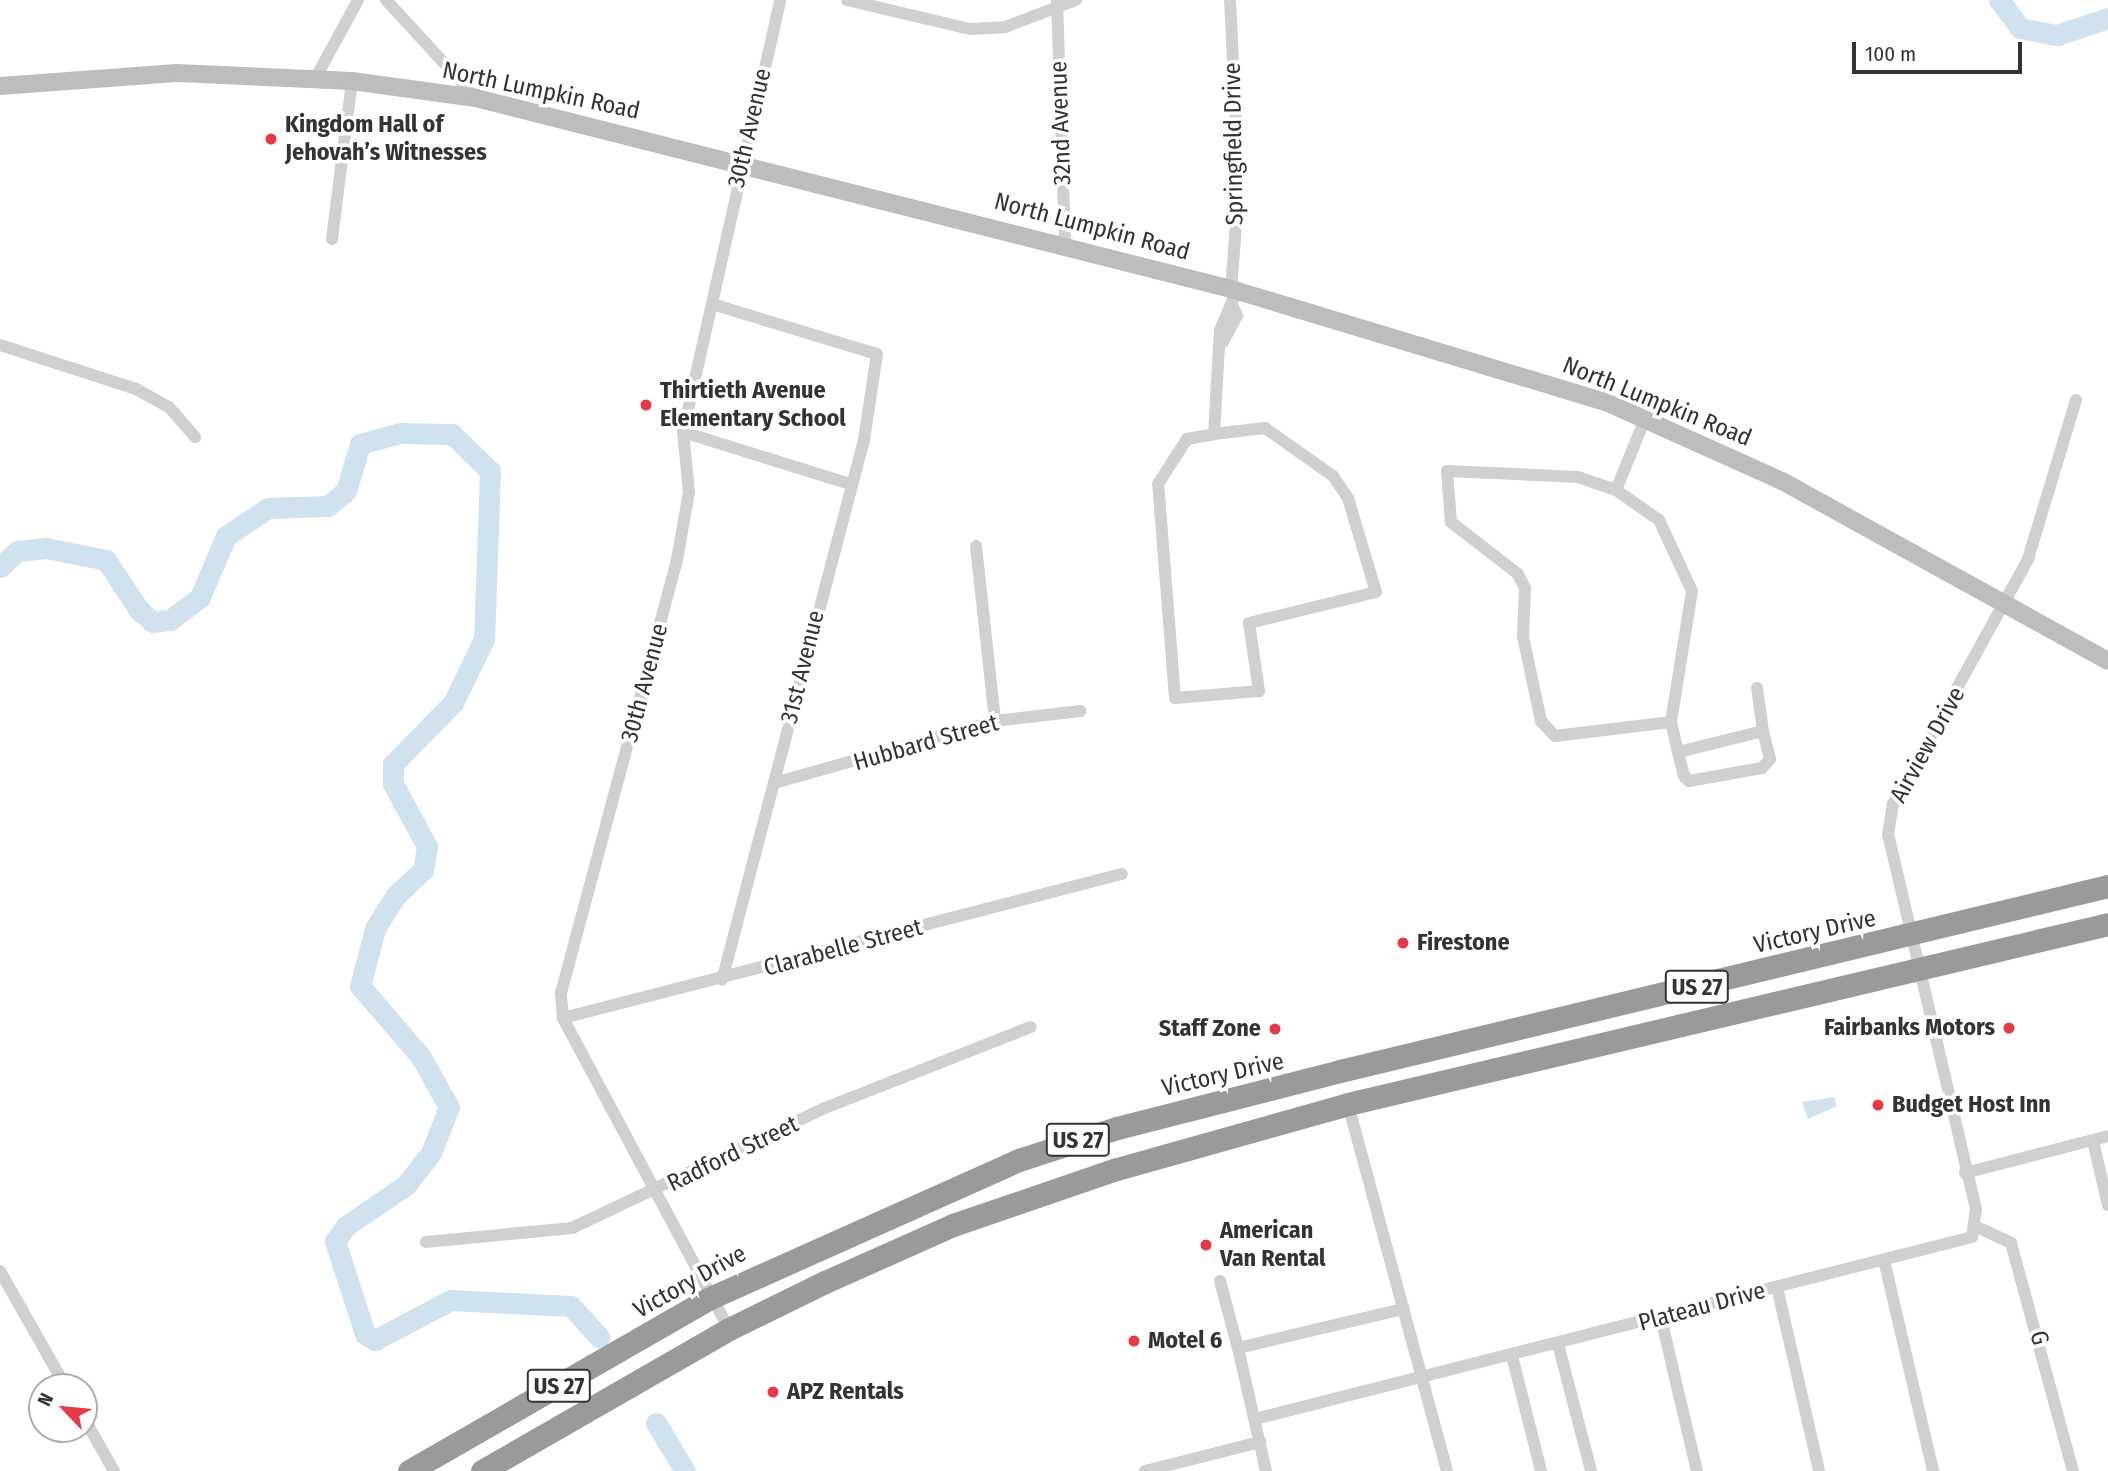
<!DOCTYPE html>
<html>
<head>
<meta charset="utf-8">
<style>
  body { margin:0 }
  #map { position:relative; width:2108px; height:1471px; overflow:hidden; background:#fff; font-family:"Fira Sans Condensed",sans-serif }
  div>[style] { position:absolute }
  .water>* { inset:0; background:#cfe2ee }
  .river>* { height:21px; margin:-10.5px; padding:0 10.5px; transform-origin:10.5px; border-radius:10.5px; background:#cfe2ee }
  .street>* { height:12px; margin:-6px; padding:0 6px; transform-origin:6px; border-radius:6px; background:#d0d0d0 }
  .secondary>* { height:18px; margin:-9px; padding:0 9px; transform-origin:9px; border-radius:9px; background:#bdbdbd }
  .highway>* { height:23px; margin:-11.5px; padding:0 11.5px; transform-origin:11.5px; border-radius:11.5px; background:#9a9a9a }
  .dots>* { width:19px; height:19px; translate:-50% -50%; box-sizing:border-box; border:4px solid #fff; border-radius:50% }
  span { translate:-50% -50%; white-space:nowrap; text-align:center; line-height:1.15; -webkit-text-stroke:7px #fff; paint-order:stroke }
  .shield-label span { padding:2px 5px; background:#fff; border:2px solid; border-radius:5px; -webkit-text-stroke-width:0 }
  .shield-label { font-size:23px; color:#333; font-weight:700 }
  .street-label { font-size:24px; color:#333 }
  .poi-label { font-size:24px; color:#333; font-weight:700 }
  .left { translate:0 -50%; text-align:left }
  .right { translate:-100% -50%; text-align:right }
  .north { position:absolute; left:28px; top:1373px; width:70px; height:70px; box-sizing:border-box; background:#fff; border:2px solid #adadad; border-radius:50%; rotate:296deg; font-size:19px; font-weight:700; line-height:28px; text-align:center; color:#333 }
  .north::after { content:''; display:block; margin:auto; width:24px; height:32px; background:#e63946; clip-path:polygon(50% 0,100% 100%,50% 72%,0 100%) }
  .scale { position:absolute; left:1852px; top:42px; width:170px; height:32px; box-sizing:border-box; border:4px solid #333; border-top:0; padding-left:9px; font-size:21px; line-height:24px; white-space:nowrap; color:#333; -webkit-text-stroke:5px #fff; paint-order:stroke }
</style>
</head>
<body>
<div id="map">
  <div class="water">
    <i style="clip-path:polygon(1834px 1097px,1837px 1106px,1808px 1119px,1802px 1102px)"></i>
  </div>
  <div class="river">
    <i style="left:1999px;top:0;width:35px;rotate:53deg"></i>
    <i style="left:2020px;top:28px;width:38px;rotate:11deg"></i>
    <i style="left:2057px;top:35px;width:54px;rotate:-18.4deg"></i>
    <i style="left:0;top:567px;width:23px;rotate:-43deg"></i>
    <i style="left:17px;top:551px;width:29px;rotate:-6deg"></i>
    <i style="left:46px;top:548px;width:61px;rotate:11.3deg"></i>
    <i style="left:106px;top:560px;width:60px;rotate:56.6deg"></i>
    <i style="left:139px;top:610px;width:18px;rotate:41deg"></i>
    <i style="left:153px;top:622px;width:17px;rotate:-7deg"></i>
    <i style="left:170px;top:620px;width:38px;rotate:-37deg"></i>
    <i style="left:200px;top:597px;width:66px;rotate:-66.9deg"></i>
    <i style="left:226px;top:536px;width:50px;rotate:-33.7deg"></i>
    <i style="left:268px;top:508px;width:60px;rotate:-1.9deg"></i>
    <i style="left:328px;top:506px;width:23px;rotate:-40deg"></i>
    <i style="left:346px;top:491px;width:49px;rotate:-73.4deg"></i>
    <i style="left:360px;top:444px;width:41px;rotate:-15.4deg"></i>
    <i style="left:400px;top:433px;width:52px;rotate:1.1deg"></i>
    <i style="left:452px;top:434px;width:53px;rotate:44.2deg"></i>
    <i style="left:490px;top:471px;width:168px;rotate:92deg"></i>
    <i style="left:484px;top:639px;width:71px;rotate:115.8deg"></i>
    <i style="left:453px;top:703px;width:86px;rotate:134.5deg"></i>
    <i style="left:393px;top:764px;width:20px;rotate:90deg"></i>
    <i style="left:393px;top:784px;width:71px;rotate:61.3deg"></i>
    <i style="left:427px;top:846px;width:24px;rotate:99deg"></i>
    <i style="left:423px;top:870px;width:37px;rotate:137deg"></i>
    <i style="left:396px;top:895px;width:40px;rotate:122deg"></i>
    <i style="left:375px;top:929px;width:59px;rotate:104.7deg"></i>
    <i style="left:360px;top:986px;width:94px;rotate:49.3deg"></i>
    <i style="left:421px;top:1057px;width:57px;rotate:60.8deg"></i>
    <i style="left:449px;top:1107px;width:49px;rotate:111.4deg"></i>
    <i style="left:431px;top:1153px;width:41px;rotate:128deg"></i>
    <i style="left:406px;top:1185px;width:73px;rotate:145.7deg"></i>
    <i style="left:346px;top:1226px;width:19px;rotate:126deg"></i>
    <i style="left:335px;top:1241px;width:98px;rotate:72.1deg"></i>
    <i style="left:365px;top:1334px;width:12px;rotate:31deg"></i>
    <i style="left:375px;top:1340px;width:86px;rotate:-27.8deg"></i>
    <i style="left:451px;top:1300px;width:120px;rotate:2.9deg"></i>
    <i style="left:571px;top:1306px;width:42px;rotate:47.9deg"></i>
    <i style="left:656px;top:1423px;width:56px;rotate:58.9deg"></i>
  </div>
  <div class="street">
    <i style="left:386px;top:0;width:133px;rotate:47.4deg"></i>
    <i style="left:847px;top:0;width:126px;rotate:13.3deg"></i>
    <i style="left:970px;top:29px;width:35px;rotate:-3deg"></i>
    <i style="left:1005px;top:27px;width:76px;rotate:-20.8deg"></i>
    <i style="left:1057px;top:0;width:245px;rotate:88.1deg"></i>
    <i style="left:1230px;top:0;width:186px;rotate:87.2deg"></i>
    <i style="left:1239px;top:186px;width:103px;rotate:94.4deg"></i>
    <i style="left:315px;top:79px;width:90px;rotate:-61.4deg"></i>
    <i style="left:332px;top:239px;width:159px;rotate:-82.8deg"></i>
    <i style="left:712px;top:304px;width:172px;rotate:16.9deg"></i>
    <i style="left:877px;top:354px;width:87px;rotate:98.6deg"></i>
    <i style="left:864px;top:440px;width:558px;rotate:104.73deg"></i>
    <i style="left:1223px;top:342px;width:30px;rotate:-62deg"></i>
    <i style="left:1237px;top:316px;width:10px;rotate:-114deg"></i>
    <i style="left:0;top:345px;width:143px;rotate:17.9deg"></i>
    <i style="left:136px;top:389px;width:38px;rotate:29deg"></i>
    <i style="left:169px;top:407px;width:40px;rotate:49deg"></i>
    <i style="left:683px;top:432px;width:175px;rotate:17.3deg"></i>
    <i style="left:1214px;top:434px;width:51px;rotate:-6.7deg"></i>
    <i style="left:1265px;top:428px;width:83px;rotate:35.2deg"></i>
    <i style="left:1333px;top:476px;width:27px;rotate:56deg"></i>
    <i style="left:1348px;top:498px;width:98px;rotate:73.4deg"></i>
    <i style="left:1376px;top:592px;width:131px;rotate:166.3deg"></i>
    <i style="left:1249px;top:623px;width:69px;rotate:81.6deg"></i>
    <i style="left:1259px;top:691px;width:84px;rotate:175.2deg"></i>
    <i style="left:1175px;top:698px;width:215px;rotate:-94.5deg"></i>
    <i style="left:1158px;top:484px;width:54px;rotate:-57.2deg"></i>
    <i style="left:1187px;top:439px;width:27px;rotate:-10deg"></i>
    <i style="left:1214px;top:434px;width:104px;rotate:-86.7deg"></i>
    <i style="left:1220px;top:330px;width:43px;rotate:-67deg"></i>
    <i style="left:1616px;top:490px;width:52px;rotate:34.9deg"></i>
    <i style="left:1659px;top:520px;width:78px;rotate:65.1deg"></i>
    <i style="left:1692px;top:591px;width:133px;rotate:99.1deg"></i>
    <i style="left:1671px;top:722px;width:117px;rotate:173.1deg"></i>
    <i style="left:1555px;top:736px;width:21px;rotate:-133deg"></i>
    <i style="left:1541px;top:721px;width:87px;rotate:-102deg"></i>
    <i style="left:1523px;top:636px;width:48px;rotate:-87.6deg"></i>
    <i style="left:1525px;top:588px;width:16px;rotate:-117deg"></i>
    <i style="left:1518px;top:574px;width:85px;rotate:-142.2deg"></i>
    <i style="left:1451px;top:522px;width:51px;rotate:-94.5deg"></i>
    <i style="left:1447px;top:471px;width:131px;rotate:2.6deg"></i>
    <i style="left:1578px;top:477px;width:40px;rotate:18.9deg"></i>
    <i style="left:1616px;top:490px;width:77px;rotate:-67.8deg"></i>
    <i style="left:976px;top:546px;width:176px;rotate:83.8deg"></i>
    <i style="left:1757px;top:688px;width:43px;rotate:82.1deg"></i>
    <i style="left:1671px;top:722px;width:31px;rotate:77deg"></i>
    <i style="left:1678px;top:752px;width:25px;rotate:76deg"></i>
    <i style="left:1684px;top:776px;width:7px;rotate:45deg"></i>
    <i style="left:1689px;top:781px;width:74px;rotate:-10.1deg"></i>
    <i style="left:1762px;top:768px;width:12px;rotate:-48deg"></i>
    <i style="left:1770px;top:759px;width:29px;rotate:-104deg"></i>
    <i style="left:1763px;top:731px;width:88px;rotate:166.1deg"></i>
    <i style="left:774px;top:783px;width:230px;rotate:-15.7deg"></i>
    <i style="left:995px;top:721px;width:86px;rotate:-6.7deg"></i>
    <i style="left:563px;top:1018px;width:577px;rotate:-14.45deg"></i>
    <i style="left:1348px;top:1104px;width:380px;rotate:74.9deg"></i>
    <i style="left:2093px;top:1141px;width:66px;rotate:76.8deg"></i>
    <i style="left:1965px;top:1173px;width:148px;rotate:-14.5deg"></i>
    <i style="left:1977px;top:1227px;width:38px;rotate:25deg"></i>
    <i style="left:2011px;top:1243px;width:236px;rotate:74.8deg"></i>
    <i style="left:426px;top:1242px;width:147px;rotate:-5.5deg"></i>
    <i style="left:572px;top:1228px;width:280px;rotate:-25.4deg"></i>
    <i style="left:825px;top:1108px;width:221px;rotate:-21.5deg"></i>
    <i style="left:1884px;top:1260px;width:217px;rotate:76.9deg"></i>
    <i style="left:0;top:1271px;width:133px;rotate:60.4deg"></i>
    <i style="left:1220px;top:1281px;width:69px;rotate:75deg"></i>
    <i style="left:1777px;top:1287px;width:189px;rotate:77.1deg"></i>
    <i style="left:1661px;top:1318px;width:157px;rotate:76.8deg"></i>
    <i style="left:729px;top:1329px;width:353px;rotate:-118.1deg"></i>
    <i style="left:563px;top:1018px;width:25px;rotate:-95deg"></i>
    <i style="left:561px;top:993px;width:448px;rotate:-75deg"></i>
    <i style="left:677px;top:560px;width:69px;rotate:-80deg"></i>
    <i style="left:689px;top:492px;width:60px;rotate:-95.7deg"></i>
    <i style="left:683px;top:432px;width:443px;rotate:-77.3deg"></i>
    <i style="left:1558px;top:1344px;width:131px;rotate:75.4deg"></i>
    <i style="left:1512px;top:1356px;width:119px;rotate:75.8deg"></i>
    <i style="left:84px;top:1418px;width:61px;rotate:60.5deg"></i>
    <i style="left:1255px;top:1419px;width:740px;rotate:-14.24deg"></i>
    <i style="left:1972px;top:1237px;width:28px;rotate:-82deg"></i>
    <i style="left:1976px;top:1209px;width:384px;rotate:-103.2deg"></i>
    <i style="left:1888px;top:835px;width:31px;rotate:-81deg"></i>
    <i style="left:1893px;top:804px;width:280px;rotate:-61.1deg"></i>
    <i style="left:2028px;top:559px;width:166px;rotate:-73.2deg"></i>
    <i style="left:1145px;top:1471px;width:119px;rotate:-14.2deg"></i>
    <i style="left:1266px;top:1471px;width:126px;rotate:-102.8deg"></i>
    <i style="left:1238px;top:1348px;width:170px;rotate:-13.3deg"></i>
  </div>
  <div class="secondary">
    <i style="left:0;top:86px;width:177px;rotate:-4.2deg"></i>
    <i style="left:177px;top:73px;width:175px;rotate:2.6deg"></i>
    <i style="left:352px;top:81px;width:125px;rotate:7.8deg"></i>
    <i style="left:476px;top:98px;width:779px;rotate:14.2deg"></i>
    <i style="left:1231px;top:289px;width:392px;rotate:16.8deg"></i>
    <i style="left:1606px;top:402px;width:193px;rotate:24.2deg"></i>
    <i style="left:1782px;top:481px;width:372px;rotate:28.9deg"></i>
  </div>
  <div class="highway">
    <i style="left:409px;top:1471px;width:345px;rotate:-29.9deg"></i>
    <i style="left:708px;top:1299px;width:341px;rotate:-24.1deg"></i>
    <i style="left:1019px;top:1160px;width:103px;rotate:-18.1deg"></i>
    <i style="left:1117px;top:1128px;width:230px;rotate:-14.3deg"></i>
    <i style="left:1340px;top:1071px;width:790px;rotate:-13.54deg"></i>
    <i style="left:482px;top:1471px;width:285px;rotate:-29.9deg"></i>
    <i style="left:729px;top:1329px;width:107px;rotate:-26.1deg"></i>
    <i style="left:825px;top:1282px;width:140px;rotate:-24deg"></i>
    <i style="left:953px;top:1225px;width:173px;rotate:-18.9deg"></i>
    <i style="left:1117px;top:1169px;width:240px;rotate:-15.7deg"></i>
    <i style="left:1348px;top:1104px;width:781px;rotate:-13.32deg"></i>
  </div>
  <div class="dots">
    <i style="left:271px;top:139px;background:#e63946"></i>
    <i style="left:646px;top:405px;background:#e63946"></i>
    <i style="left:1403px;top:943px;background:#e63946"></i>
    <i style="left:2009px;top:1028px;background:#e63946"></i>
    <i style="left:1275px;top:1029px;background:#e63946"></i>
    <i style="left:1878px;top:1105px;background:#e63946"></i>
    <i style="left:1206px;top:1245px;background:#e63946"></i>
    <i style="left:1134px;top:1341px;background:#e63946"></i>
    <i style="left:773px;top:1392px;background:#e63946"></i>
  </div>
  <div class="shield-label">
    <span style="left:1697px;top:987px">US 27</span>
    <span style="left:1078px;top:1140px">US 27</span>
    <span style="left:559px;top:1386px">US 27</span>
  </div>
  <div class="street-label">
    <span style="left:541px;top:91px;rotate:12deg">North Lumpkin Road</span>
    <span style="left:1061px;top:123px;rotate:-92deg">32nd Avenue</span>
    <span style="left:750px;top:128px;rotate:-77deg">30th Avenue</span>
    <span style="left:1234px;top:144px;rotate:-91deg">Springfield Drive</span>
    <span style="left:1092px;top:227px;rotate:15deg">North Lumpkin Road</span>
    <span style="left:1657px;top:402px;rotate:22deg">North Lumpkin Road</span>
    <span style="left:803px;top:667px;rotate:-76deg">31st Avenue</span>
    <span style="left:645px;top:683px;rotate:-75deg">30th Avenue</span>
    <span style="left:926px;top:743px;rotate:-16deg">Hubbard Street</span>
    <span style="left:1928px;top:745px;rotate:-61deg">Airview Drive</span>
    <span style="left:1815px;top:932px;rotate:-13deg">Victory Drive</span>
    <span style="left:843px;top:948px;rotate:-15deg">Clarabelle Street</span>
    <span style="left:1223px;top:1075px;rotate:-13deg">Victory Drive</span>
    <span style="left:733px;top:1154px;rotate:-26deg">Radford Street</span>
    <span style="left:690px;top:1282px;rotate:-29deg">Victory Drive</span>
    <span style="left:1702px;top:1307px;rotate:-15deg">Plateau Drive</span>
    <span style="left:2039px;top:1338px;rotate:76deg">G</span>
  </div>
  <div class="poi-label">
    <span class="left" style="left:285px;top:139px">Kingdom Hall of<br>Jehovah’s Witnesses</span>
    <span class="left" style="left:660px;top:405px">Thirtieth Avenue<br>Elementary School</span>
    <span class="left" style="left:1417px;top:943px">Firestone</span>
    <span class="right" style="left:1995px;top:1028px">Fairbanks Motors</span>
    <span class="right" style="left:1261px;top:1029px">Staff Zone</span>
    <span class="left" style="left:1892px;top:1105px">Budget Host Inn</span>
    <span class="left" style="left:1220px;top:1245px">American<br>Van Rental</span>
    <span class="left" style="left:1148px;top:1341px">Motel 6</span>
    <span class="left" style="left:787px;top:1392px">APZ Rentals</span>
  </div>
  <div class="north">N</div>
  <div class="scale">100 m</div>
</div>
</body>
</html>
